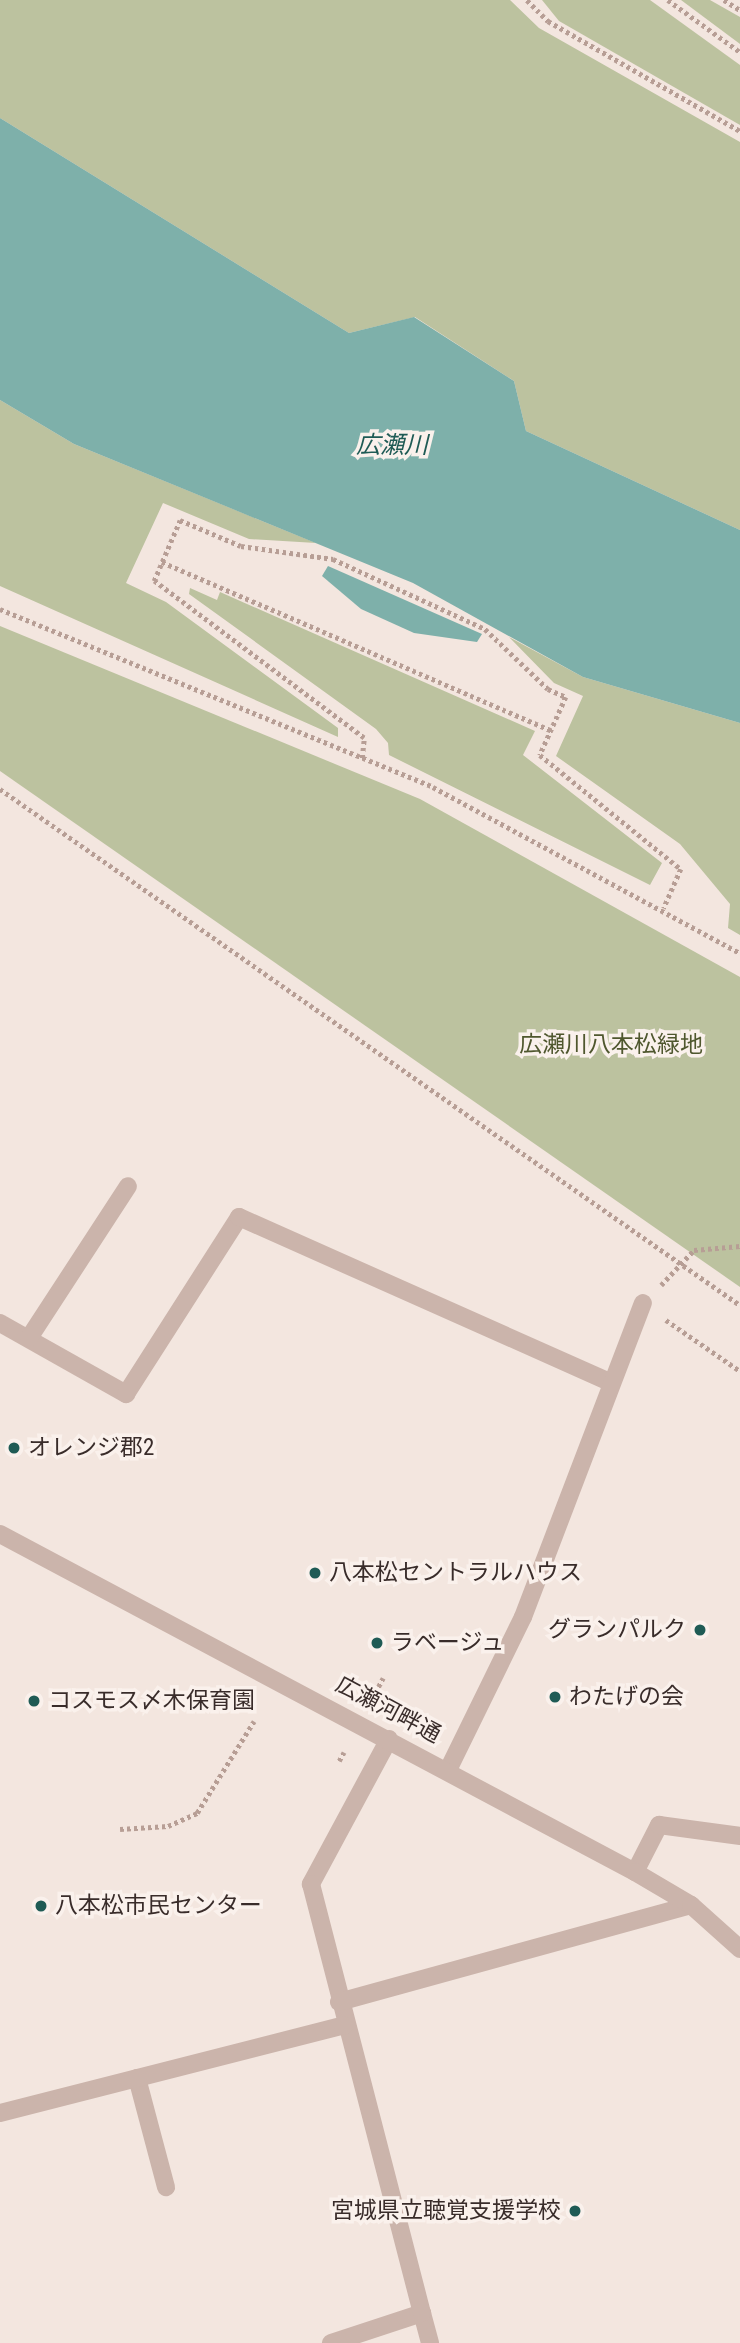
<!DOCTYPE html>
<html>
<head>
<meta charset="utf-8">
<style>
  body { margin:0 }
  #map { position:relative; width:740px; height:2343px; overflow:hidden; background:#f3e6df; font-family:"Roboto Condensed","Noto Sans JP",sans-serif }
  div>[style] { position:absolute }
  .green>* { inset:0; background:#bcc29f }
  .water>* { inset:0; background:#7eb0aa }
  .path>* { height:4.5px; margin-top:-2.25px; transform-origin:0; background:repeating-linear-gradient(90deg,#b79e95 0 3.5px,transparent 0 7px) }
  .service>* { height:18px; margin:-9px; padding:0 9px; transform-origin:9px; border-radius:9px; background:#cbb4ab }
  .minor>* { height:18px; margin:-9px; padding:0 9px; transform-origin:9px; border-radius:9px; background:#cbb4ab }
  .tertiary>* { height:18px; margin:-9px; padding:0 9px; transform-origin:9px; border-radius:9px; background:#cbb4ab }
  .dots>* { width:19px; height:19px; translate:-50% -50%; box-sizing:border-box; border:4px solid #faf1ec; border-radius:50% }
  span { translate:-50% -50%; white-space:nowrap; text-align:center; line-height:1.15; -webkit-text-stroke:7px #faf1ec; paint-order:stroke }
  .park-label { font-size:23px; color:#4f572e }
  .poi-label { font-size:23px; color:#392c2a }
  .left { translate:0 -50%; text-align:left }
  .right { translate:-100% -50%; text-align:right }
  .street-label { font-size:23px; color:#392c2a }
  .water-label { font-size:24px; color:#1f5b55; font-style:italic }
</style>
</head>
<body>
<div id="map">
  <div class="green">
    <i style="clip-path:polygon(0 0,510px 0,539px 28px,740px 142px,740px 530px,526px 431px,514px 381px,415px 317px,349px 333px,0 118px)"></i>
    <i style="clip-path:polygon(542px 0,650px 0,740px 65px,740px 125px,559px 21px)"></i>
    <i style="clip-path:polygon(681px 0,710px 0,740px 17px,740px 44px)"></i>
    <i style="clip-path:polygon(0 400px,74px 444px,316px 543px,249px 539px,163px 503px,126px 583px,166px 602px,338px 728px,338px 737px,0 586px)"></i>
    <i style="clip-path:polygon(190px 588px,217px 600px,220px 592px,535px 731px,523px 755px,662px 863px,650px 885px,389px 755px,388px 743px,376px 729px,189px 594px)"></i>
    <i style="clip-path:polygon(0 626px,420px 799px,740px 977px,740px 1287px,0 771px)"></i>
    <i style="clip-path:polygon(509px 637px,583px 677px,740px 723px,740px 935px,728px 928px,730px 904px,680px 844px,556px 756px,583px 696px,554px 683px)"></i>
  </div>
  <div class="water">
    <i style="clip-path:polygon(0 118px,349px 333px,414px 317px,514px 381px,526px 431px,740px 530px,740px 723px,583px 677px,413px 583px,74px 444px,0 400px)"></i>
    <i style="clip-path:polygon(328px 566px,482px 634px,477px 642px,414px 633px,361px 609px,322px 576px)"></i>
  </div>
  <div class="path">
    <i style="left:527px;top:0;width:30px;rotate:45deg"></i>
    <i style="left:548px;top:21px;width:221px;rotate:29.8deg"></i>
    <i style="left:668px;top:0;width:89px;rotate:35.8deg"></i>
    <i style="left:724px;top:0;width:19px;rotate:32deg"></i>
    <i style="left:162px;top:562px;width:424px;rotate:23.4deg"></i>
    <i style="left:0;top:609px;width:468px;rotate:22.3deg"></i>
    <i style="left:433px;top:787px;width:349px;rotate:28.4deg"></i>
    <i style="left:362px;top:758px;width:20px;rotate:-84deg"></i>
    <i style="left:364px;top:738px;width:262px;rotate:-143.2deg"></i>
    <i style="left:154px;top:581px;width:66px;rotate:-66.9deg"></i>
    <i style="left:180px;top:520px;width:66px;rotate:23.1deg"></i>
    <i style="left:241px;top:546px;width:93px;rotate:8deg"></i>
    <i style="left:333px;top:559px;width:167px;rotate:24.7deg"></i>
    <i style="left:485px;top:629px;width:87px;rotate:43.6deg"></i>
    <i style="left:548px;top:689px;width:20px;rotate:24deg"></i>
    <i style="left:566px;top:697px;width:64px;rotate:114.1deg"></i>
    <i style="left:540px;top:755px;width:181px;rotate:39deg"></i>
    <i style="left:681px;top:869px;width:43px;rotate:113.6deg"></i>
    <i style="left:0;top:789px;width:902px;rotate:34.89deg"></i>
    <i style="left:661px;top:1285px;width:48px;rotate:-46.7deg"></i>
    <i style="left:694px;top:1250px;width:46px;rotate:-5deg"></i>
    <i style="left:666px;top:1320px;width:90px;rotate:34.6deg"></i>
    <i style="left:375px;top:1693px;width:17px;rotate:-62deg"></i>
    <i style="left:339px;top:1761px;width:10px;rotate:-61deg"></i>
    <i style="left:120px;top:1829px;width:48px;rotate:-3.6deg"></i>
    <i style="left:168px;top:1826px;width:32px;rotate:-24deg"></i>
    <i style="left:197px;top:1813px;width:108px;rotate:-58.2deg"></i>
  </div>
  <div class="service">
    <i style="left:137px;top:2078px;width:113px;rotate:75.1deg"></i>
    <i style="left:331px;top:2343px;width:96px;rotate:-18.2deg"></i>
    <i style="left:422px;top:2313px;width:31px;rotate:75deg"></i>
  </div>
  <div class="minor">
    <i style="left:0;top:1323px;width:145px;rotate:29.4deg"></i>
    <i style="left:126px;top:1394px;width:210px;rotate:-57.4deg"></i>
    <i style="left:239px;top:1217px;width:405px;rotate:24deg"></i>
    <i style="left:29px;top:1338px;width:181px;rotate:-56.9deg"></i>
    <i style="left:389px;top:1739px;width:165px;rotate:118.3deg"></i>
    <i style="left:311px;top:1884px;width:443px;rotate:75.5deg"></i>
    <i style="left:448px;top:1770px;width:170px;rotate:-63.9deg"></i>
    <i style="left:523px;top:1617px;width:336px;rotate:-69.1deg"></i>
    <i style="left:635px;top:1872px;width:53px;rotate:-62.9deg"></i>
    <i style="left:659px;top:1825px;width:82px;rotate:7.7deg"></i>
    <i style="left:339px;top:2002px;width:365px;rotate:-15.4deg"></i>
    <i style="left:0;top:2113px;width:355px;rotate:-14.3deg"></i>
  </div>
  <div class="tertiary">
    <i style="left:0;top:1534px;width:719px;rotate:28.03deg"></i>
    <i style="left:635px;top:1872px;width:65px;rotate:30.5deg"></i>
    <i style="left:691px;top:1905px;width:66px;rotate:41.9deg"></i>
  </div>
  <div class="dots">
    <i style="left:14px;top:1448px;background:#1f5b55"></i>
    <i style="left:315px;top:1573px;background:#1f5b55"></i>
    <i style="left:700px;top:1630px;background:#1f5b55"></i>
    <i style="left:377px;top:1643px;background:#1f5b55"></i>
    <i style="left:555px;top:1697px;background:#1f5b55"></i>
    <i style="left:34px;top:1701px;background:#1f5b55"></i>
    <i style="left:41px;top:1906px;background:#1f5b55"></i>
    <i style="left:575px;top:2211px;background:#1f5b55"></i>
  </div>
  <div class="park-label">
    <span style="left:611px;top:1045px">広瀬川八本松緑地</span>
  </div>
  <div class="poi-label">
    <span class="left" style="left:28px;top:1448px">オレンジ郡2</span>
    <span class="left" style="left:329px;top:1573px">八本松セントラルハウス</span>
    <span class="right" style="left:686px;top:1630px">グランパルク</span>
    <span class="left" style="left:391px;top:1643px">ラベージュ</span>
    <span class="left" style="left:569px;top:1697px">わたげの会</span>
    <span class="left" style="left:48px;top:1701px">コスモス〆木保育園</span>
    <span class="left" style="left:55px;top:1906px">八本松市民センター</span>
    <span class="right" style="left:561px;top:2211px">宮城県立聴覚支援学校</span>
  </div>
  <div class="street-label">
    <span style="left:388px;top:1710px;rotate:28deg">広瀬河畔通</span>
  </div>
  <div class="water-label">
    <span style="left:392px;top:446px">広瀬川</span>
  </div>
</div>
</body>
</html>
